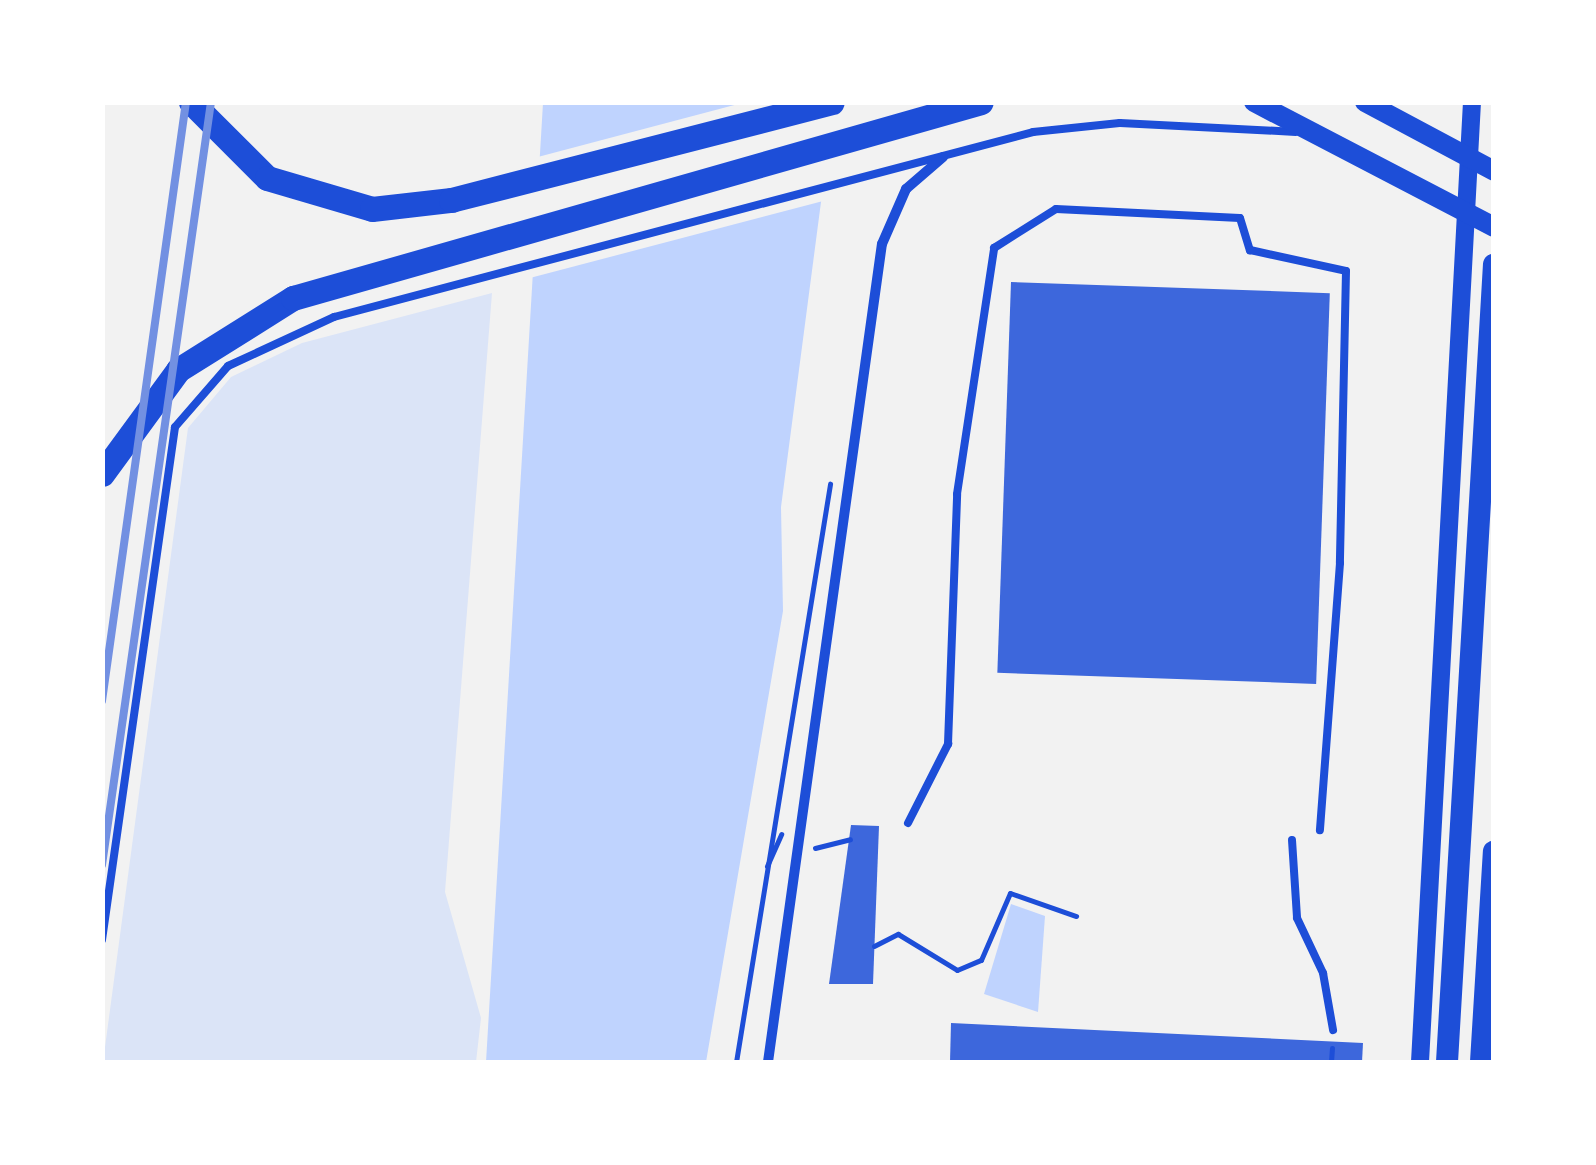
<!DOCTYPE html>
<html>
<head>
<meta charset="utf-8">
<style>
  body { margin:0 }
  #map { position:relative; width:1596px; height:1165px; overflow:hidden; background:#f2f2f2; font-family:"Exo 2",sans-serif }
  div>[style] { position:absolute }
  .green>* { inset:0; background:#dbe4f7 }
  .water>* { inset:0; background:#bfd3fe }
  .pier>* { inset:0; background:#f2f2f2 }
  .building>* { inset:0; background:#3d67dc; transform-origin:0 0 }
  .path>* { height:5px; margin:-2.5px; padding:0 2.5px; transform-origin:2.5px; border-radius:2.5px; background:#1d4ed8 }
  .service>* { height:8px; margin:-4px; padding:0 4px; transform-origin:4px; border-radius:4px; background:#1d4ed8 }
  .minor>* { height:10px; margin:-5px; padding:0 5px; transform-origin:5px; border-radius:5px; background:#1d4ed8 }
  .tertiary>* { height:18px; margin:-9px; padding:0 9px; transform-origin:9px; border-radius:9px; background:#1d4ed8 }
  .secondary>* { height:20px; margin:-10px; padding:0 10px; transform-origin:10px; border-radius:10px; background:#1d4ed8 }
  .trunk>* { height:22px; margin:-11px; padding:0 11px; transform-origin:11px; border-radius:11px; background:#1d4ed8 }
  .motorway>* { height:25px; margin:-12.5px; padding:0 12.5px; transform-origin:12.5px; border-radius:12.5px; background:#1d4ed8 }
  .rail>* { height:8px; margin:-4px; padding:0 4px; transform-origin:4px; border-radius:4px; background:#7290e2 }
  span { translate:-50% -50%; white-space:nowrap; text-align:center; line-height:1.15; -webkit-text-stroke:8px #fff; paint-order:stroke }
  .frame { position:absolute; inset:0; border:105px solid #fff; pointer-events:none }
</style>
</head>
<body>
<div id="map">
  <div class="green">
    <i style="clip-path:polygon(492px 293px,445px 892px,481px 1018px,476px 1062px,103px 1062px,188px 428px,231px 377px,302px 343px)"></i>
  </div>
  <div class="water">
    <i style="clip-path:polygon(543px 103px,834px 103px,781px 507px,783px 611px,706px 1062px,486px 1062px)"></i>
    <i style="clip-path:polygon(1011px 904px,1045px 916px,1038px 1012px,984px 994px)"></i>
  </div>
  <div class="pier">
    <i style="clip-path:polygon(839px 102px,827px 200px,526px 279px,534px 158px,742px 103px)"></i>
  </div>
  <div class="building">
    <i style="left:1011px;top:282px;width:319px;height:391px;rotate:2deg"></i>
    <i style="clip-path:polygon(851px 825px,879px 826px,873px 984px,829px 984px)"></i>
    <i style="clip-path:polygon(951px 1023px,1363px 1043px,1362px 1062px,950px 1062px)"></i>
  </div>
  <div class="path">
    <i style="left:815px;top:848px;width:36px;rotate:-14deg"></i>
    <i style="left:767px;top:866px;width:35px;rotate:-66deg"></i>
    <i style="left:874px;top:946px;width:27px;rotate:-27deg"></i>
    <i style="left:898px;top:934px;width:69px;rotate:31.4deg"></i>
    <i style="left:957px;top:970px;width:26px;rotate:-23deg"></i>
    <i style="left:981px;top:960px;width:73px;rotate:-66.6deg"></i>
    <i style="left:1010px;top:893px;width:70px;rotate:19.2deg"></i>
    <i style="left:736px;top:1062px;width:586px;rotate:-80.76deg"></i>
    <i style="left:1331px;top:1062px;width:14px;rotate:-86deg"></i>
  </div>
  <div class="service">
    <i style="left:908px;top:823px;width:89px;rotate:-63.1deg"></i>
    <i style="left:948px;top:744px;width:250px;rotate:-87.9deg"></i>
    <i style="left:957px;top:494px;width:249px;rotate:-81.4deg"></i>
    <i style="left:994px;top:248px;width:73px;rotate:-32.2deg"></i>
    <i style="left:1056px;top:209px;width:184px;rotate:2.8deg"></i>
    <i style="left:1240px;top:218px;width:34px;rotate:73deg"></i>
    <i style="left:1250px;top:250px;width:98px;rotate:12.3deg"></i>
    <i style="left:1346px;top:271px;width:292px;rotate:91.2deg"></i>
    <i style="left:1340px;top:563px;width:268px;rotate:94.3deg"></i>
    <i style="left:1292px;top:840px;width:78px;rotate:86.3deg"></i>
    <i style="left:1297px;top:918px;width:61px;rotate:64.7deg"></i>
    <i style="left:1323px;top:973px;width:58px;rotate:80deg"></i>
    <i style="left:102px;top:940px;width:518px;rotate:-81.9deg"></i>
    <i style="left:175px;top:427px;width:81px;rotate:-49deg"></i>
    <i style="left:228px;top:366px;width:117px;rotate:-24.8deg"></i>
    <i style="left:334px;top:317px;width:723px;rotate:-14.82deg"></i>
    <i style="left:1033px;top:132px;width:87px;rotate:-5.9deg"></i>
    <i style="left:1120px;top:123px;width:176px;rotate:2.9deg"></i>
  </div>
  <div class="minor">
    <i style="left:768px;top:1062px;width:826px;rotate:-82.07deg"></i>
    <i style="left:882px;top:244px;width:60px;rotate:-66.4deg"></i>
    <i style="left:906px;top:189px;width:49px;rotate:-40.9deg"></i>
  </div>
  <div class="tertiary">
    <i style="left:1420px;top:1062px;width:961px;rotate:-86.9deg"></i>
  </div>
  <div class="secondary">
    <i style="left:1254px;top:102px;width:271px;rotate:27.5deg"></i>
    <i style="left:1365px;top:102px;width:146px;rotate:28.1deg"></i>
  </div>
  <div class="trunk">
    <i style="left:1447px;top:1062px;width:799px;rotate:-86.63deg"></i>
    <i style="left:1481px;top:1062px;width:211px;rotate:-86.5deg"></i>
  </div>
  <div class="motorway">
    <i style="left:191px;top:102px;width:107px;rotate:45deg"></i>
    <i style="left:267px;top:178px;width:109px;rotate:16.4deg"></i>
    <i style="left:372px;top:209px;width:80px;rotate:-6.5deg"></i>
    <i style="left:451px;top:200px;width:393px;rotate:-14.4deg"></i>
    <i style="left:102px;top:474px;width:129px;rotate:-53.8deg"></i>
    <i style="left:178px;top:370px;width:136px;rotate:-32.1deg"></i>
    <i style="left:293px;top:298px;width:715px;rotate:-15.9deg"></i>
  </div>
  <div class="rail">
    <i style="left:102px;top:701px;width:605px;rotate:-82.02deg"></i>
    <i style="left:102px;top:865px;width:771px;rotate:-81.87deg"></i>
  </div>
  <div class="frame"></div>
</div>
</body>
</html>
